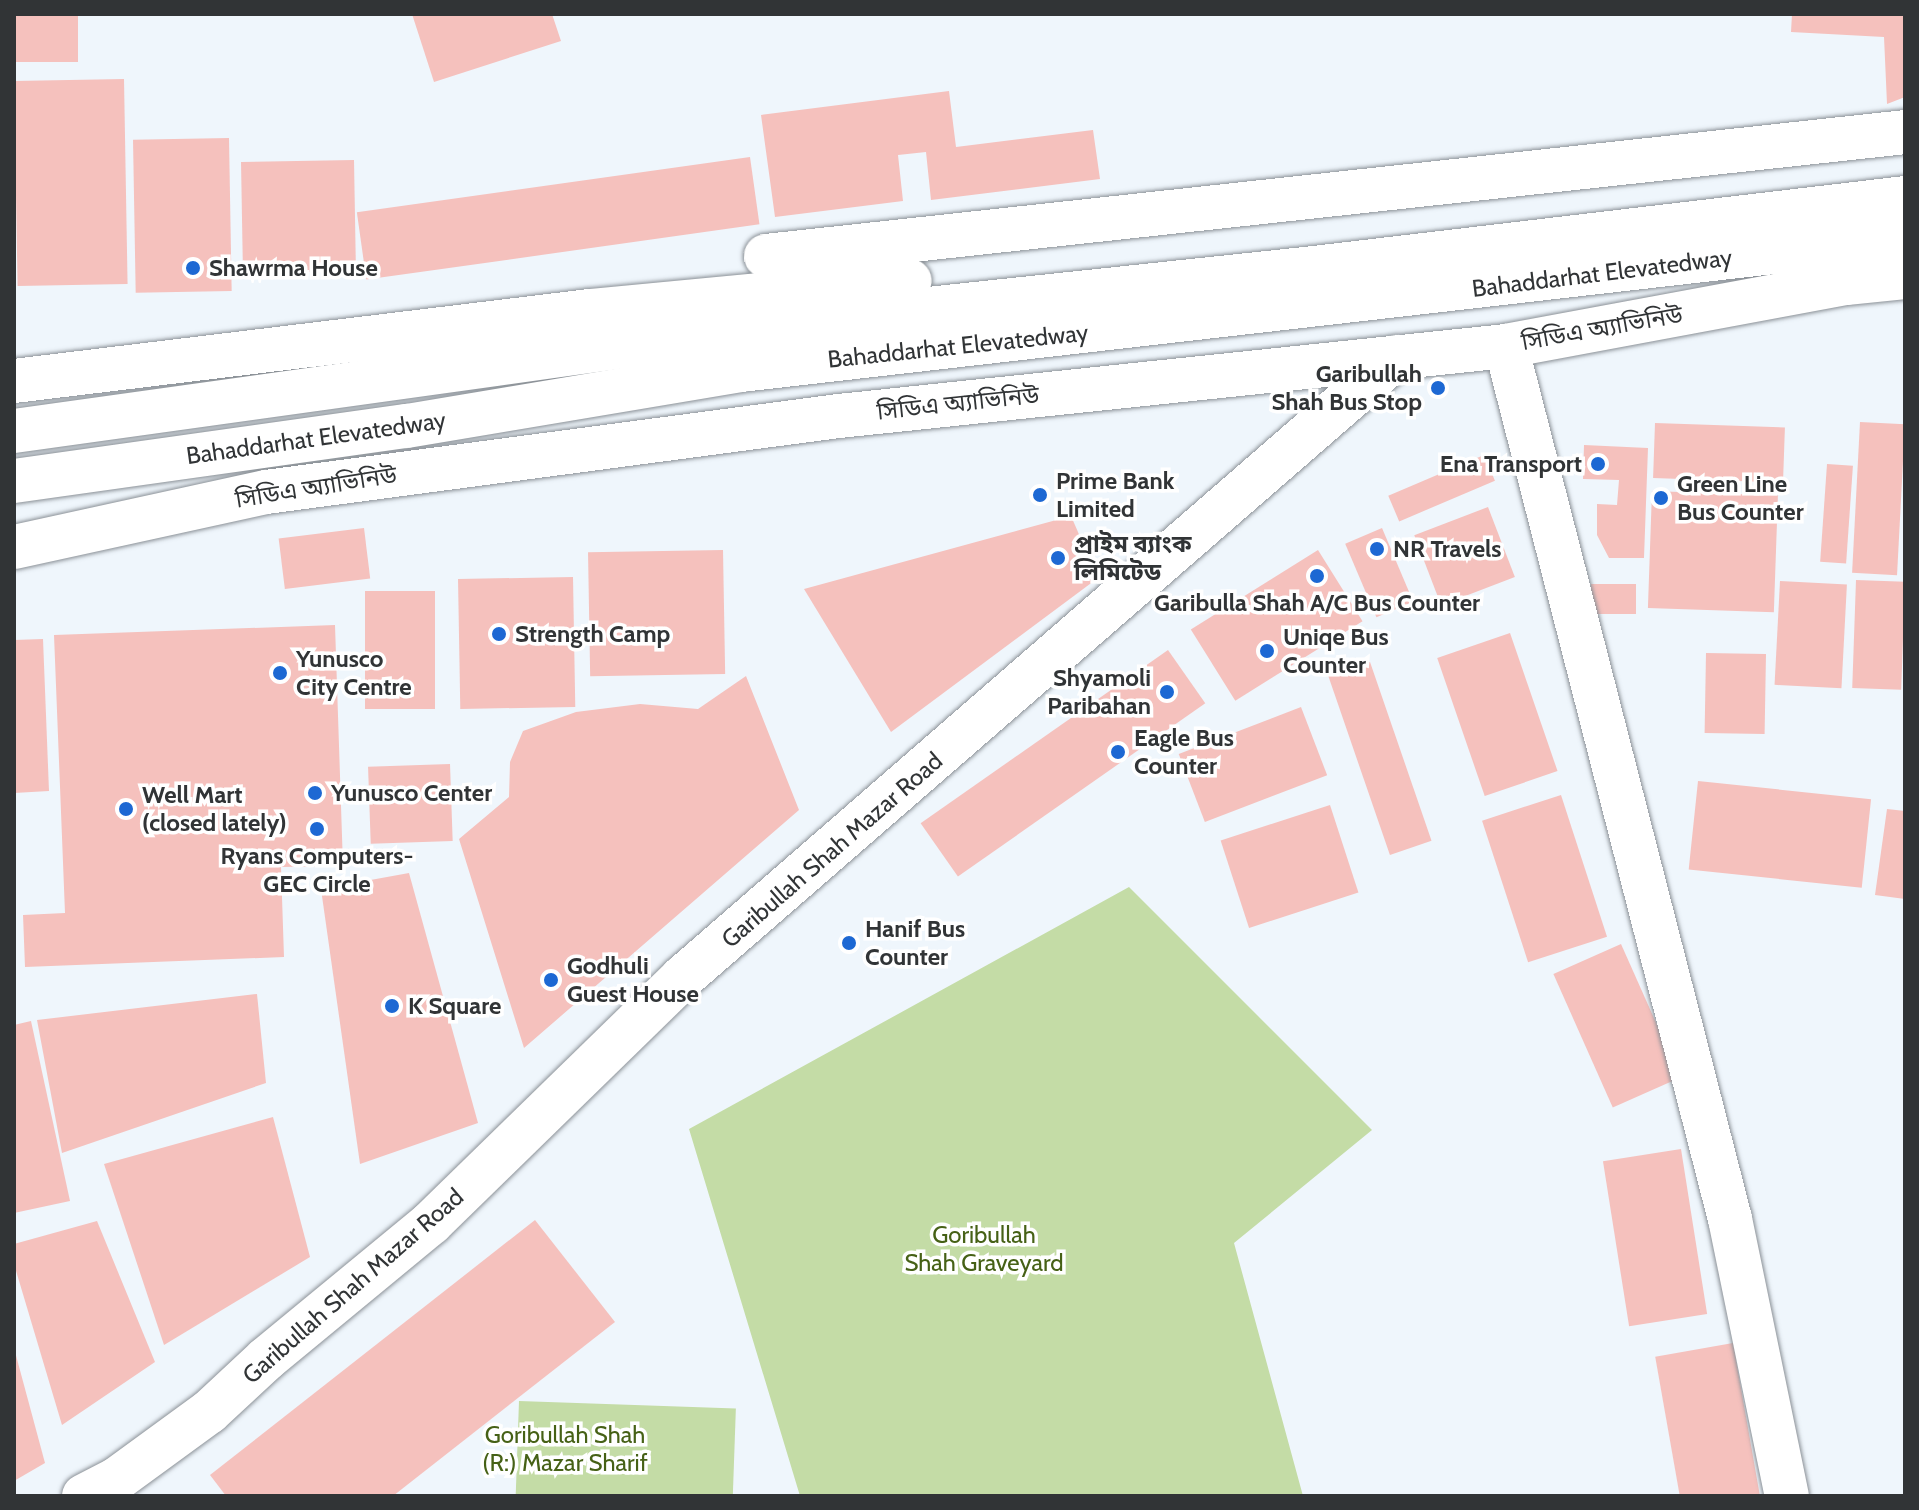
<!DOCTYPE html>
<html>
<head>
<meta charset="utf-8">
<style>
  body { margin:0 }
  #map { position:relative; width:1919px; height:1510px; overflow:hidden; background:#eff6fc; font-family:Cabin,"Noto Sans Bengali",sans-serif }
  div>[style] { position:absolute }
  .green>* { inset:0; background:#c4dca6; transform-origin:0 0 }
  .building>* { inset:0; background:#f5c1bd; transform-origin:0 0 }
  .roads { filter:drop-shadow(0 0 2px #8b9197) drop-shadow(0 0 2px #8b9197) }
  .minor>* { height:44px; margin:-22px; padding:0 22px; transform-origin:22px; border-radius:22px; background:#fff }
  .highway>* { height:44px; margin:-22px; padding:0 22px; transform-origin:22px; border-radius:22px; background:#fff }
  .dots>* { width:22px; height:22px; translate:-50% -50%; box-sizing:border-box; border:4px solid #fff; border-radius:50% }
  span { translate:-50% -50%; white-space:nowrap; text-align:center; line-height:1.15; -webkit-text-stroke:7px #fff; paint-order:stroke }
  .poi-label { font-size:24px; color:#313436; font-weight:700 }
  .left { translate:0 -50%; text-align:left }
  .right { translate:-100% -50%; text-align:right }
  .street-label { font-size:24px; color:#313436 }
  .park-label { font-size:24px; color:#466116 }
  .frame { position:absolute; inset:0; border:16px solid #313436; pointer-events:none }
</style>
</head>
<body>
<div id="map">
  <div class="green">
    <i style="clip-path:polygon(1129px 887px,1372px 1130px,1234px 1243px,1303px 1496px,800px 1496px,689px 1129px)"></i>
    <i style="left:519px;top:1401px;width:217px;height:95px;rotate:2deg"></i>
  </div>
  <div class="building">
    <i style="left:14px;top:14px;width:64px;height:48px"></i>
    <i style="clip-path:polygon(412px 14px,552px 14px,561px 41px,434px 82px)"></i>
    <i style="clip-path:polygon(1792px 14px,1905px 14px,1905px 97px,1887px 104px,1884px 37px,1791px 32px)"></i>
    <i style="left:124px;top:79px;width:205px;height:110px;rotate:89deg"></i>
    <i style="clip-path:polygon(949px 91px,956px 147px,1093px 130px,1100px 179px,931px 200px,926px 152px,898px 155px,903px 201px,775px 217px,761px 115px)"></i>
    <i style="left:229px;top:138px;width:153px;height:96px;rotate:89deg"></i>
    <i style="left:750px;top:157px;width:68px;height:397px;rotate:82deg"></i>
    <i style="left:354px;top:160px;width:111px;height:113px;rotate:89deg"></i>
    <i style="left:1860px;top:422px;width:45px;height:151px;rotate:3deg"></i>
    <i style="left:1655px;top:423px;width:130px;height:55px;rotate:2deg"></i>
    <i style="clip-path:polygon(1584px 445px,1648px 448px,1644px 558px,1609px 558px,1597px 535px,1597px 504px,1617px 505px,1619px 480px,1583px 479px)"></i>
    <i style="left:1484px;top:455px;width:28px;height:104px;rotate:67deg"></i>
    <i style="left:1827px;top:464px;width:26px;height:98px;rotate:4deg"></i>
    <i style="left:1652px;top:491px;width:126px;height:117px;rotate:2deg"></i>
    <i style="left:1488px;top:507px;width:75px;height:79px;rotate:69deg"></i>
    <i style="clip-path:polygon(1071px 516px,1098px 578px,891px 732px,804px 589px)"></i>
    <i style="left:364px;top:528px;width:51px;height:86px;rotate:83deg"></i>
    <i style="left:1382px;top:528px;width:80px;height:40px;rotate:67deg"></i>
    <i style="left:723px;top:550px;width:124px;height:135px;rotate:89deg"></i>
    <i style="left:1318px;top:550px;width:84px;height:150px;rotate:58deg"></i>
    <i style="left:573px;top:577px;width:130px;height:115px;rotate:89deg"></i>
    <i style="left:1856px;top:580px;width:49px;height:108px;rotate:2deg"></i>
    <i style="left:1780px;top:581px;width:67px;height:104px;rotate:3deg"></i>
    <i style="left:1591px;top:584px;width:45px;height:30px"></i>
    <i style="left:365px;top:591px;width:70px;height:118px"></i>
    <i style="clip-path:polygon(335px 625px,343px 866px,281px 867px,284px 957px,25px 967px,23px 915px,65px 913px,54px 635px)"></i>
    <i style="left:1510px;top:633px;width:146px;height:77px;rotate:71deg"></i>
    <i style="clip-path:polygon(43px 639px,49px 791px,14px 793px,14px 640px)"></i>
    <i style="left:1168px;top:650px;width:65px;height:302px;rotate:55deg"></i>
    <i style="left:1706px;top:653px;width:60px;height:80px;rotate:1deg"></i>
    <i style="left:1370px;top:662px;width:189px;height:44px;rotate:71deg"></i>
    <i style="clip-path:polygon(746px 676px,799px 810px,524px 1048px,459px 839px,509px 797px,510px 762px,523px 731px,576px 712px,640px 704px,698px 709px)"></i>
    <i style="left:1301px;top:707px;width:73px;height:131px;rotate:69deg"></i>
    <i style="left:450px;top:764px;width:77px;height:82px;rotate:88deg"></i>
    <i style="left:1698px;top:781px;width:174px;height:89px;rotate:6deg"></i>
    <i style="left:1561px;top:795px;width:149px;height:83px;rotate:72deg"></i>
    <i style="left:1330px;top:805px;width:92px;height:115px;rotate:72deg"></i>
    <i style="clip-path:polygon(1887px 809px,1905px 811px,1905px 899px,1875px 895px)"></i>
    <i style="clip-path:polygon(409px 873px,478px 1123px,360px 1164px,321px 889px)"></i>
    <i style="left:1621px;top:944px;width:146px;height:74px;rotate:66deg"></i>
    <i style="clip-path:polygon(257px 994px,266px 1083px,62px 1153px,37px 1020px)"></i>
    <i style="clip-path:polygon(31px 1021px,70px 1201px,14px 1213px,14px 1025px)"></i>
    <i style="clip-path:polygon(273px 1117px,310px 1257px,164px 1345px,104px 1164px)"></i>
    <i style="left:1681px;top:1149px;width:167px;height:79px;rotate:81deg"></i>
    <i style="clip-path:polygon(535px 1220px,615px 1322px,393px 1496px,226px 1496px,210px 1475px)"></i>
    <i style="clip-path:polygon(97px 1221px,155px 1362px,62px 1425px,14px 1264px,14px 1244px)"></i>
    <i style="left:1733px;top:1343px;width:155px;height:79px;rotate:80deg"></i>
    <i style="clip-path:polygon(14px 1348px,45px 1463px,14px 1481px)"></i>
  </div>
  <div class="roads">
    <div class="minor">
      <i style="left:1506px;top:346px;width:901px;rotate:75.61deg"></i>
      <i style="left:1730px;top:1219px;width:283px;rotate:78.4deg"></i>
      <i style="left:84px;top:1496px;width:37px;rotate:-27deg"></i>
      <i style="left:117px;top:1479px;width:114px;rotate:-36.1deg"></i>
      <i style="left:209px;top:1412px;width:78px;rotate:-42.9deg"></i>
      <i style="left:266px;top:1359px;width:214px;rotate:-39.5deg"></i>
      <i style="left:431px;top:1223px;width:351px;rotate:-44.3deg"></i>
      <i style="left:682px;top:978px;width:947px;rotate:-40.98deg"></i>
    </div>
    <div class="highway">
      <i style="left:766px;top:256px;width:1146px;rotate:-6.21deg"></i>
      <i style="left:14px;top:381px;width:580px;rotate:-6.93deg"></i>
      <i style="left:590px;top:311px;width:321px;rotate:-5.4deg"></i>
      <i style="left:14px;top:431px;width:761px;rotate:-7.93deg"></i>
      <i style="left:768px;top:326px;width:549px;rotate:-6.06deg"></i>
      <i style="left:1314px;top:268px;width:595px;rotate:-6.75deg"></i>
      <i style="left:14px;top:481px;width:397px;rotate:-8deg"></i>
      <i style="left:407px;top:426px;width:339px;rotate:-9.5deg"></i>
      <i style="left:741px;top:370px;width:1172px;rotate:-6.52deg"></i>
      <i style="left:14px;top:547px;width:258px;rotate:-12.3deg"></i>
      <i style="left:266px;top:492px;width:578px;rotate:-7.56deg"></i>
      <i style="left:839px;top:416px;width:671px;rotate:-5.99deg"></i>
      <i style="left:1506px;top:346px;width:346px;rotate:-10.5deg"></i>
      <i style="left:1846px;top:283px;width:59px;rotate:-5.8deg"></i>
    </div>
  </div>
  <div class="dots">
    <i style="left:193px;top:268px;background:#1d68d3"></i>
    <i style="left:1438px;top:388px;background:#1d68d3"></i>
    <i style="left:1598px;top:464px;background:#1d68d3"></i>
    <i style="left:1040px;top:495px;background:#1d68d3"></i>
    <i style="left:1661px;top:498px;background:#1d68d3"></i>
    <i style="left:1377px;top:549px;background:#1d68d3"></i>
    <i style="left:1058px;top:558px;background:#1d68d3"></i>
    <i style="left:1317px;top:576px;background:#1d68d3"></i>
    <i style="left:499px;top:634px;background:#1d68d3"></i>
    <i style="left:1267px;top:651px;background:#1d68d3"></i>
    <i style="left:280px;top:673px;background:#1d68d3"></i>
    <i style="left:1167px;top:692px;background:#1d68d3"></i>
    <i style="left:1118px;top:752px;background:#1d68d3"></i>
    <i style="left:315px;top:793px;background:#1d68d3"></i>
    <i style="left:126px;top:809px;background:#1d68d3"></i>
    <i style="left:317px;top:829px;background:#1d68d3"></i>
    <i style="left:849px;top:943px;background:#1d68d3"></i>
    <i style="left:551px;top:980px;background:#1d68d3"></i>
    <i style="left:392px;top:1006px;background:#1d68d3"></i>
  </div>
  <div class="poi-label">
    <span class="left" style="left:209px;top:268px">Shawrma House</span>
    <span class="right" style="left:1422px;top:388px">Garibullah<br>Shah Bus Stop</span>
    <span class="right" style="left:1582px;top:464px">Ena Transport</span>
    <span class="left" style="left:1056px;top:495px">Prime Bank<br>Limited</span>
    <span class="left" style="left:1677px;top:498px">Green Line<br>Bus Counter</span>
    <span class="left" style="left:1074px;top:558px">প্রাইম ব্যাংক<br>লিমিটেড</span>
    <span class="left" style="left:1393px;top:549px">NR Travels</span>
    <span style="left:1317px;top:603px">Garibulla Shah A/C Bus Counter</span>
    <span class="left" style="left:515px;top:634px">Strength Camp</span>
    <span class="left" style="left:1283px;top:651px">Uniqe Bus<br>Counter</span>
    <span class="left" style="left:296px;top:673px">Yunusco<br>City Centre</span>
    <span class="right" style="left:1151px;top:692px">Shyamoli<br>Paribahan</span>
    <span class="left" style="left:1134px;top:752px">Eagle Bus<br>Counter</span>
    <span class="left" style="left:331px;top:793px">Yunusco Center</span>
    <span class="left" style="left:142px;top:809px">Well Mart<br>(closed lately)</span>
    <span style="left:317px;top:870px">Ryans Computers-<br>GEC Circle</span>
    <span class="left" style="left:865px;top:943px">Hanif Bus<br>Counter</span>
    <span class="left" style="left:567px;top:980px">Godhuli<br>Guest House</span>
    <span class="left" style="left:408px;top:1006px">K Square</span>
  </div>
  <div class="street-label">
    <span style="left:1602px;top:273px;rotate:-7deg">Bahaddarhat Elevatedway</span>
    <span style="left:1602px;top:328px;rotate:-10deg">সিডিএ অ্যাভিনিউ</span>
    <span style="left:958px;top:346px;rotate:-6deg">Bahaddarhat Elevatedway</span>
    <span style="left:958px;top:403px;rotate:-6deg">সিডিএ অ্যাভিনিউ</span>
    <span style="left:316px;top:438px;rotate:-8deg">Bahaddarhat Elevatedway</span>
    <span style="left:316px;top:487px;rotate:-9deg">সিডিএ অ্যাভিনিউ</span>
    <span style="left:832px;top:850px;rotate:-41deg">Garibullah Shah Mazar Road</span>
    <span style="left:353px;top:1286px;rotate:-41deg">Garibullah Shah Mazar Road</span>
  </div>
  <div class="park-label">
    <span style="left:984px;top:1249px">Goribullah<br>Shah Graveyard</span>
    <span style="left:565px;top:1449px">Goribullah Shah<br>(R:) Mazar Sharif</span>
  </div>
  <div class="frame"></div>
</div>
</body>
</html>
